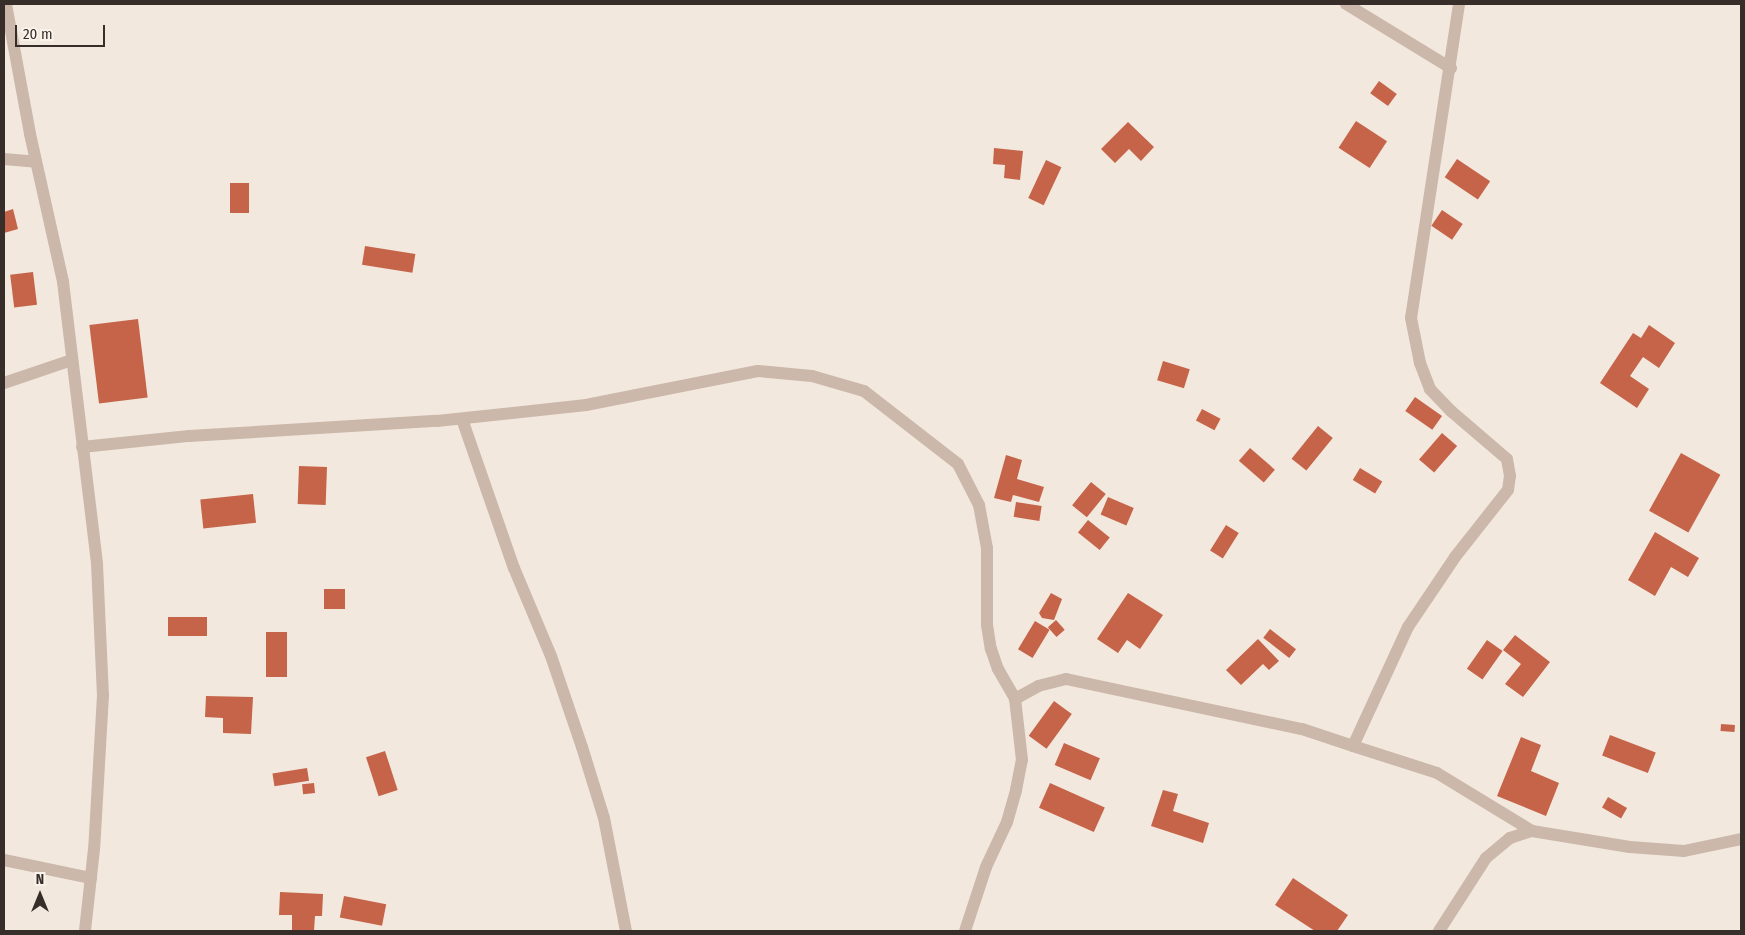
<!DOCTYPE html>
<html>
<head>
<meta charset="utf-8">
<style>
  body { margin:0 }
  #map { position:relative; width:1745px; height:935px; overflow:hidden; background:#f3e8de; font-family:"Fira Sans Condensed",sans-serif }
  div>[style] { position:absolute }
  .building>* { inset:0; background:#c56449; transform-origin:0 0 }
  .street>* { height:12px; margin:-6px; padding:0 6px; transform-origin:6px; border-radius:6px; background:#cbb8aa }
  span { translate:-50% -50%; white-space:nowrap; text-align:center; line-height:1.15; -webkit-text-stroke:4px #faf3eb; paint-order:stroke }
  .frame { position:absolute; inset:0; border:5px solid #382e29; pointer-events:none }
  .north { position:absolute; left:15px; top:870px; width:50px; height:50px; -webkit-text-stroke:4px #faf3eb; paint-order:stroke; rotate:0deg; font-size:14px; font-weight:700; line-height:20px; text-align:center; color:#382e29 }
  .north::after { content:''; display:block; margin:auto; width:18px; height:22px; background:#382e29; clip-path:polygon(50% 0,100% 100%,50% 72%,0 100%) }
  .scale { position:absolute; left:15px; top:25px; width:90px; height:22px; box-sizing:border-box; border:2px solid #382e29; border-top:0; padding-left:6px; font-size:15px; line-height:18px; white-space:nowrap; color:#382e29; -webkit-text-stroke:4px #faf3eb; paint-order:stroke }
</style>
</head>
<body>
<div id="map">
  <div class="building">
    <i style="left:1379px;top:81px;width:22px;height:15px;rotate:36deg"></i>
    <i style="left:1356px;top:121px;width:37px;height:32px;rotate:33deg"></i>
    <i style="clip-path:polygon(1128px 122px,1154px 147px,1141px 161px,1129px 149px,1115px 163px,1101px 149px)"></i>
    <i style="clip-path:polygon(994px 148px,1023px 151px,1020px 180px,1004px 178px,1005px 165px,993px 164px)"></i>
    <i style="left:1457px;top:159px;width:40px;height:22px;rotate:34deg"></i>
    <i style="left:1046px;top:160px;width:17px;height:42px;rotate:25deg"></i>
    <i style="left:230px;top:183px;width:19px;height:30px"></i>
    <i style="clip-path:polygon(13px 209px,18px 229px,4px 233px,4px 212px)"></i>
    <i style="left:1442px;top:210px;width:25px;height:19px;rotate:34deg"></i>
    <i style="left:365px;top:246px;width:51px;height:19px;rotate:9deg"></i>
    <i style="left:33px;top:272px;width:33px;height:23px;rotate:83deg"></i>
    <i style="left:138px;top:319px;width:79px;height:49px;rotate:83deg"></i>
    <i style="clip-path:polygon(1649px 325px,1675px 343px,1659px 368px,1643px 357px,1630px 376px,1649px 389px,1637px 408px,1600px 383px,1633px 333px,1641px 338px)"></i>
    <i style="left:1163px;top:361px;width:28px;height:20px;rotate:17deg"></i>
    <i style="left:1415px;top:397px;width:33px;height:17px;rotate:35deg"></i>
    <i style="left:1202px;top:409px;width:21px;height:13px;rotate:28deg"></i>
    <i style="left:1318px;top:426px;width:19px;height:42px;rotate:39deg"></i>
    <i style="left:1442px;top:433px;width:20px;height:35px;rotate:41deg"></i>
    <i style="left:1250px;top:448px;width:33px;height:17px;rotate:41deg"></i>
    <i style="left:1681px;top:453px;width:45px;height:66px;rotate:29deg"></i>
    <i style="clip-path:polygon(1006px 455px,1022px 460px,1017px 479px,1044px 487px,1039px 502px,1013px 495px,1011px 502px,994px 498px)"></i>
    <i style="left:299px;top:466px;width:28px;height:38px;rotate:2deg"></i>
    <i style="left:1360px;top:468px;width:26px;height:14px;rotate:31deg"></i>
    <i style="left:1091px;top:482px;width:19px;height:30px;rotate:39deg"></i>
    <i style="left:253px;top:494px;width:29px;height:53px;rotate:84deg"></i>
    <i style="left:1108px;top:497px;width:28px;height:19px;rotate:23deg"></i>
    <i style="left:1016px;top:502px;width:26px;height:15px;rotate:9deg"></i>
    <i style="left:1088px;top:520px;width:28px;height:16px;rotate:39deg"></i>
    <i style="left:1226px;top:525px;width:15px;height:30px;rotate:32deg"></i>
    <i style="clip-path:polygon(1655px 532px,1699px 558px,1688px 577px,1671px 567px,1655px 596px,1628px 580px)"></i>
    <i style="left:324px;top:589px;width:21px;height:20px"></i>
    <i style="clip-path:polygon(1051px 593px,1062px 599px,1054px 620px,1042px 618px,1039px 613px)"></i>
    <i style="clip-path:polygon(1128px 593px,1163px 615px,1140px 649px,1127px 640px,1118px 653px,1097px 639px)"></i>
    <i style="left:168px;top:617px;width:39px;height:19px"></i>
    <i style="left:1056px;top:620px;width:13px;height:11px;rotate:48deg"></i>
    <i style="left:1035px;top:621px;width:17px;height:33px;rotate:31deg"></i>
    <i style="left:1270px;top:629px;width:33px;height:11px;rotate:38deg"></i>
    <i style="left:266px;top:632px;width:21px;height:45px"></i>
    <i style="clip-path:polygon(1515px 635px,1550px 662px,1523px 697px,1505px 684px,1521px 664px,1503px 650px)"></i>
    <i style="clip-path:polygon(1258px 639px,1279px 661px,1269px 670px,1263px 664px,1241px 685px,1226px 670px)"></i>
    <i style="left:1487px;top:640px;width:19px;height:35px;rotate:35deg"></i>
    <i style="clip-path:polygon(206px 696px,253px 697px,251px 734px,223px 733px,223px 718px,205px 717px)"></i>
    <i style="left:1054px;top:701px;width:22px;height:43px;rotate:36deg"></i>
    <i style="left:1721px;top:724px;width:14px;height:7px;rotate:4deg"></i>
    <i style="left:1610px;top:735px;width:49px;height:22px;rotate:21deg"></i>
    <i style="clip-path:polygon(1521px 737px,1541px 745px,1531px 771px,1559px 783px,1546px 816px,1497px 796px)"></i>
    <i style="left:1064px;top:743px;width:39px;height:24px;rotate:23deg"></i>
    <i style="left:385px;top:751px;width:41px;height:20px;rotate:72deg"></i>
    <i style="left:307px;top:768px;width:13px;height:35px;rotate:81deg"></i>
    <i style="left:314px;top:783px;width:10px;height:12px;rotate:84deg"></i>
    <i style="left:1050px;top:783px;width:60px;height:27px;rotate:24deg"></i>
    <i style="clip-path:polygon(1163px 790px,1178px 794px,1173px 811px,1209px 823px,1203px 843px,1151px 826px)"></i>
    <i style="left:1608px;top:797px;width:22px;height:12px;rotate:30deg"></i>
    <i style="clip-path:polygon(1293px 878px,1348px 915px,1337px 931px,1315px 931px,1275px 905px)"></i>
    <i style="clip-path:polygon(280px 892px,323px 894px,322px 916px,315px 916px,314px 931px,292px 931px,292px 915px,279px 915px)"></i>
    <i style="left:344px;top:896px;width:43px;height:22px;rotate:11deg"></i>
  </div>
  <div class="street">
    <i style="left:6px;top:4px;width:132px;rotate:79.5deg"></i>
    <i style="left:30px;top:134px;width:152px;rotate:77.4deg"></i>
    <i style="left:63px;top:282px;width:284px;rotate:83.1deg"></i>
    <i style="left:97px;top:564px;width:131px;rotate:87.4deg"></i>
    <i style="left:103px;top:695px;width:154px;rotate:93.3deg"></i>
    <i style="left:94px;top:849px;width:82px;rotate:96.3deg"></i>
    <i style="left:1346px;top:4px;width:123px;rotate:31.4deg"></i>
    <i style="left:4px;top:159px;width:32px;rotate:5deg"></i>
    <i style="left:4px;top:383px;width:72px;rotate:-18.7deg"></i>
    <i style="left:462px;top:419px;width:158px;rotate:70.8deg"></i>
    <i style="left:514px;top:568px;width:95px;rotate:67.2deg"></i>
    <i style="left:551px;top:656px;width:96px;rotate:71.2deg"></i>
    <i style="left:582px;top:747px;width:74px;rotate:72.8deg"></i>
    <i style="left:604px;top:818px;width:115px;rotate:79deg"></i>
    <i style="left:82px;top:447px;width:108px;rotate:-5.9deg"></i>
    <i style="left:189px;top:436px;width:248px;rotate:-3.5deg"></i>
    <i style="left:437px;top:421px;width:150px;rotate:-6.1deg"></i>
    <i style="left:586px;top:405px;width:175px;rotate:-11.2deg"></i>
    <i style="left:758px;top:371px;width:54px;rotate:5.3deg"></i>
    <i style="left:812px;top:376px;width:54px;rotate:16.1deg"></i>
    <i style="left:864px;top:391px;width:119px;rotate:37.8deg"></i>
    <i style="left:958px;top:464px;width:46px;rotate:62.9deg"></i>
    <i style="left:979px;top:505px;width:44px;rotate:79.5deg"></i>
    <i style="left:987px;top:548px;width:77px;rotate:90deg"></i>
    <i style="left:987px;top:625px;width:24px;rotate:81deg"></i>
    <i style="left:991px;top:649px;width:21px;rotate:71deg"></i>
    <i style="left:998px;top:669px;width:34px;rotate:60deg"></i>
    <i style="left:1353px;top:746px;width:131px;rotate:-65.2deg"></i>
    <i style="left:1408px;top:627px;width:84px;rotate:-56.1deg"></i>
    <i style="left:1455px;top:557px;width:85px;rotate:-51.7deg"></i>
    <i style="left:1508px;top:490px;width:14px;rotate:-82deg"></i>
    <i style="left:1510px;top:476px;width:17px;rotate:-100deg"></i>
    <i style="left:1507px;top:459px;width:74px;rotate:-139.4deg"></i>
    <i style="left:1451px;top:411px;width:30px;rotate:-134deg"></i>
    <i style="left:1430px;top:389px;width:28px;rotate:-111deg"></i>
    <i style="left:1420px;top:363px;width:46px;rotate:-101.3deg"></i>
    <i style="left:1411px;top:318px;width:318px;rotate:-81.3deg"></i>
    <i style="left:4px;top:860px;width:89px;rotate:11.7deg"></i>
    <i style="left:965px;top:931px;width:67px;rotate:-71.8deg"></i>
    <i style="left:986px;top:867px;width:50px;rotate:-65deg"></i>
    <i style="left:1007px;top:822px;width:33px;rotate:-74deg"></i>
    <i style="left:1016px;top:790px;width:31px;rotate:-79deg"></i>
    <i style="left:1022px;top:760px;width:61px;rotate:-96.5deg"></i>
    <i style="left:1015px;top:699px;width:26px;rotate:-29deg"></i>
    <i style="left:1038px;top:686px;width:29px;rotate:-14deg"></i>
    <i style="left:1066px;top:679px;width:241px;rotate:12deg"></i>
    <i style="left:1302px;top:729px;width:54px;rotate:18.4deg"></i>
    <i style="left:1353px;top:746px;width:88px;rotate:17.8deg"></i>
    <i style="left:1437px;top:773px;width:111px;rotate:31.4deg"></i>
    <i style="left:1439px;top:931px;width:87px;rotate:-57.2deg"></i>
    <i style="left:1486px;top:858px;width:31px;rotate:-40deg"></i>
    <i style="left:1510px;top:838px;width:23px;rotate:-18deg"></i>
    <i style="left:1532px;top:831px;width:99px;rotate:9.3deg"></i>
    <i style="left:1630px;top:847px;width:54px;rotate:4.2deg"></i>
    <i style="left:1684px;top:851px;width:58px;rotate:-11.9deg"></i>
  </div>
  <div class="frame"></div>
  <div class="north">N</div>
  <div class="scale">20 m</div>
</div>
</body>
</html>
